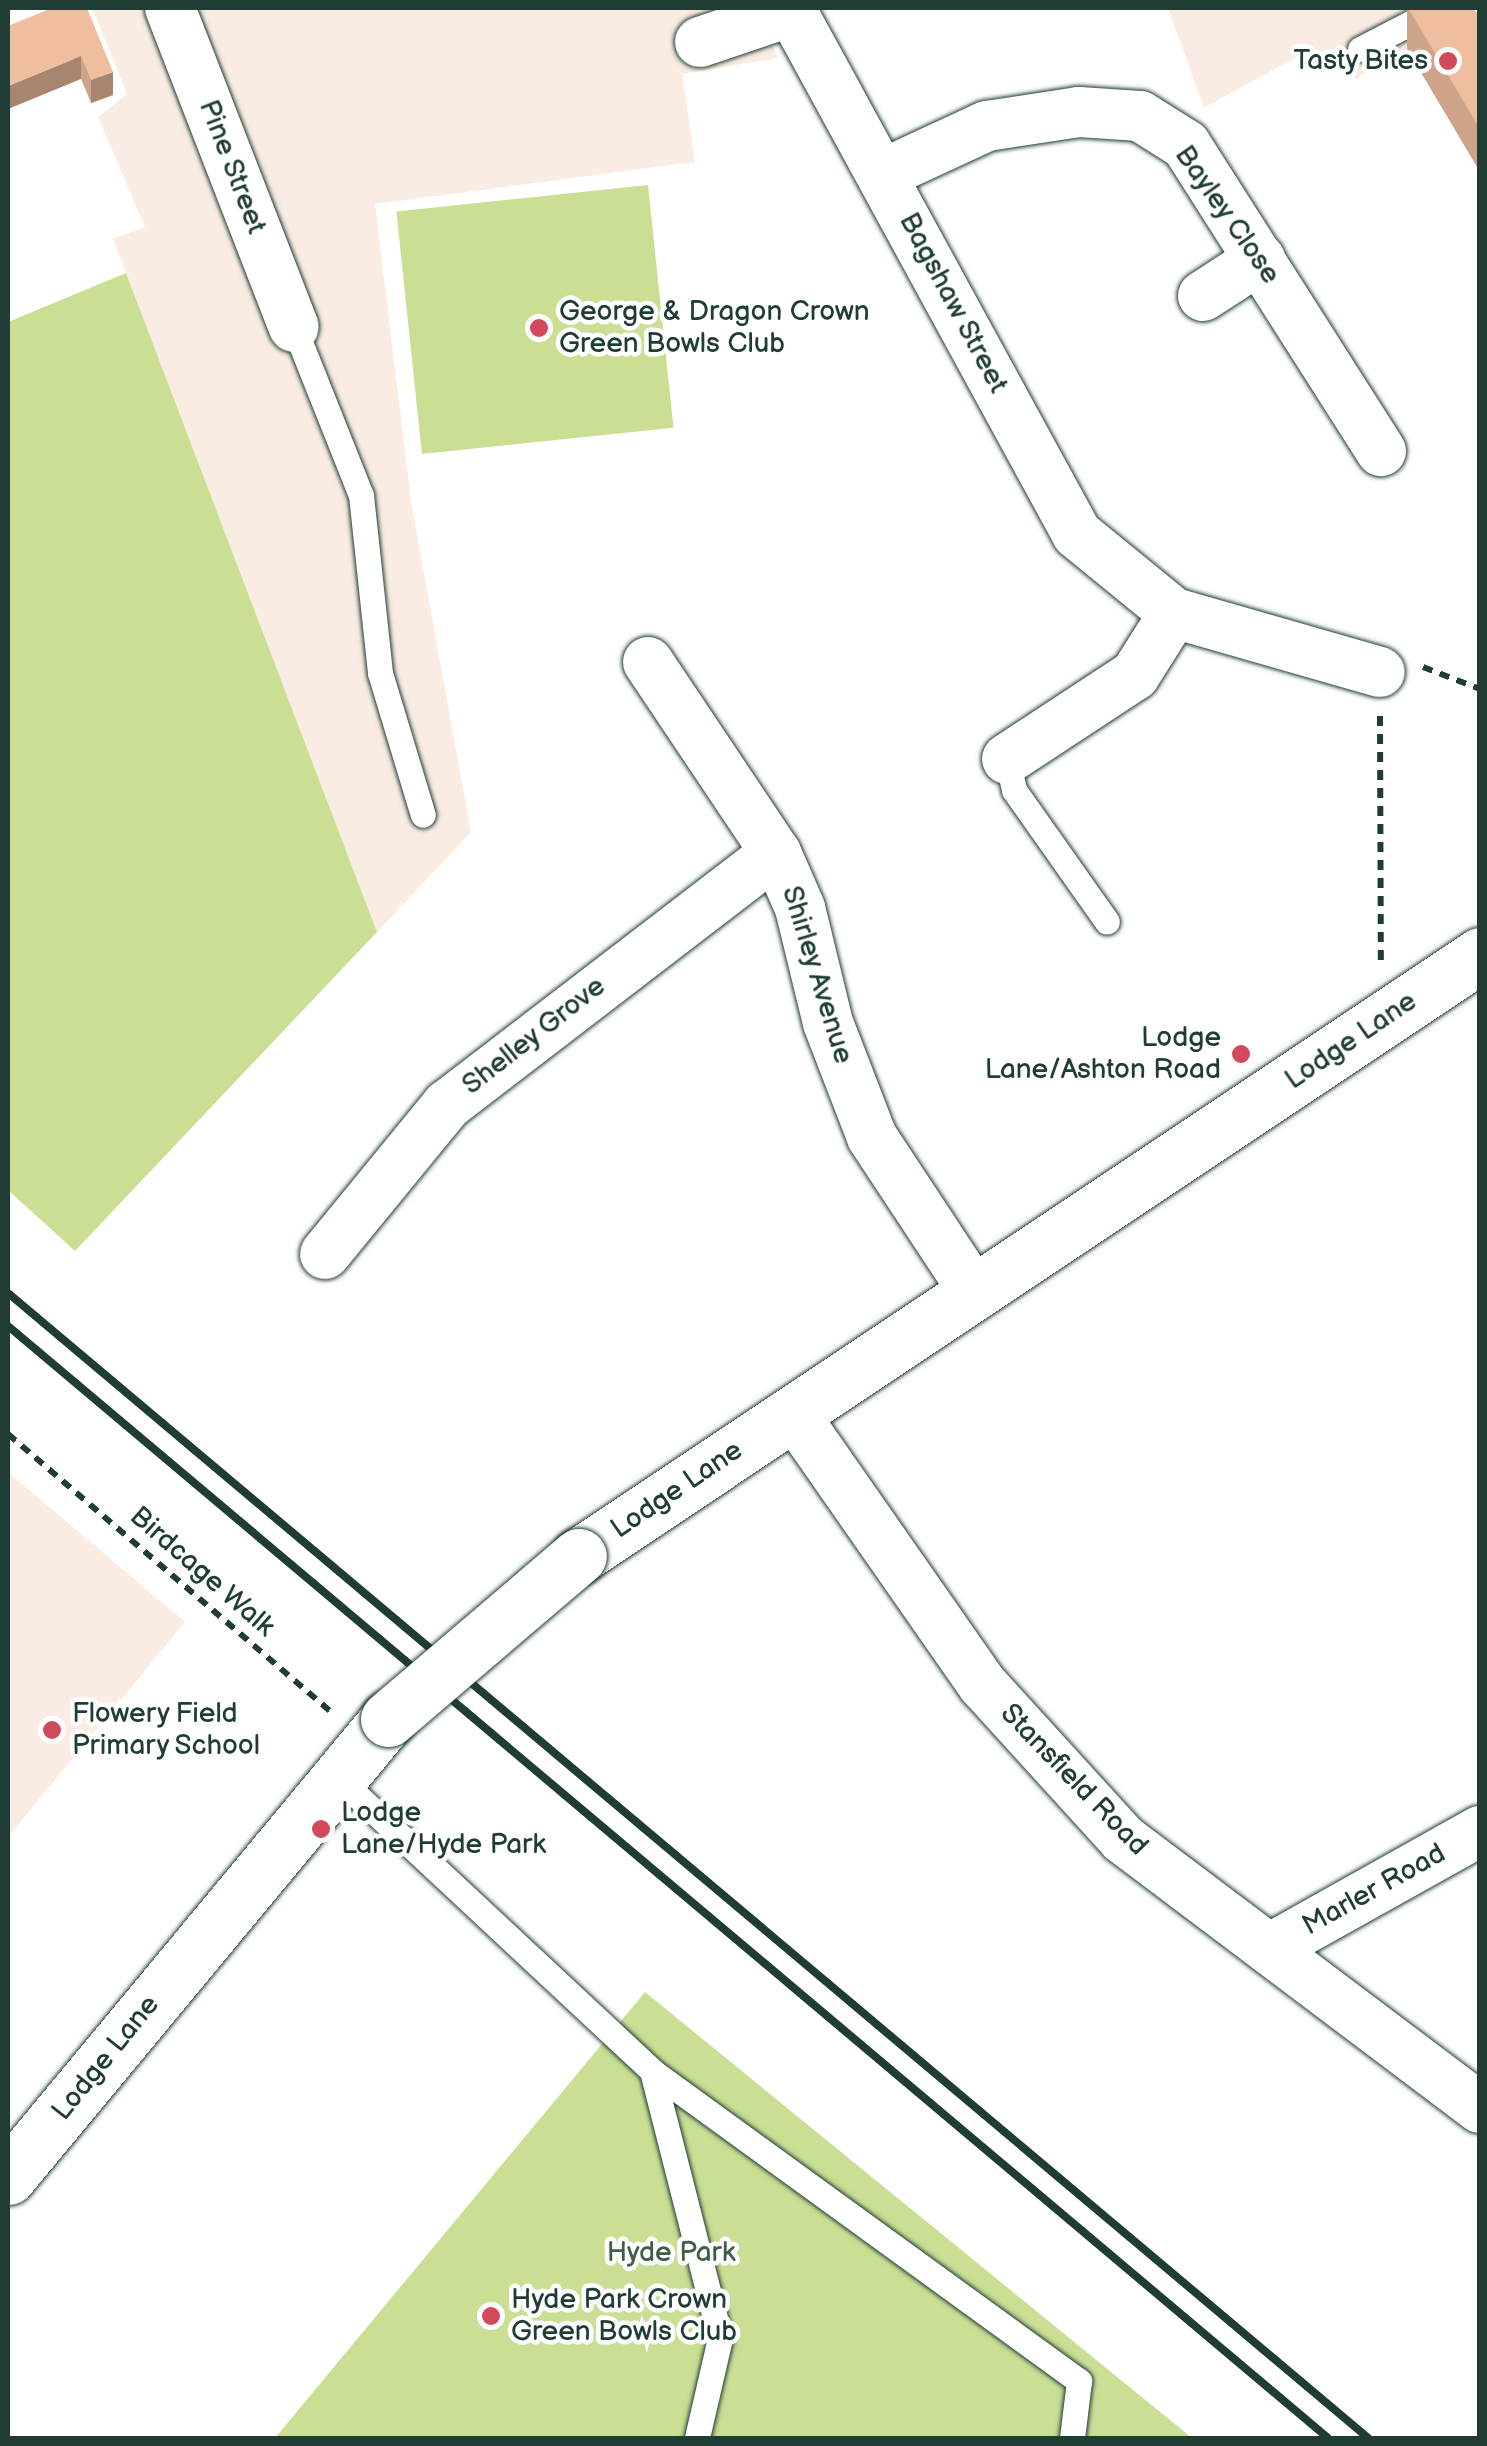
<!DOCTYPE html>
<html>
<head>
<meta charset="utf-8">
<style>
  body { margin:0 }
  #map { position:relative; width:1487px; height:2446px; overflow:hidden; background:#fff; font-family:"Balsamiq Sans",sans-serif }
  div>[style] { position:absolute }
  .built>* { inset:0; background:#faece2 }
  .green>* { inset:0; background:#cadf94; transform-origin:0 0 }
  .path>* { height:6px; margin-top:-3px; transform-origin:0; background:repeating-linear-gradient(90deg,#1f3d34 0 10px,transparent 0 18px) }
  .roads { filter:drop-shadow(0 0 2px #1f3d34) drop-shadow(0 0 2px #1f3d34) }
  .lane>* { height:25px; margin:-12.5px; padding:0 12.5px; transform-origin:12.5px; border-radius:12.5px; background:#fff }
  .street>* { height:50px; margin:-25px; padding:0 25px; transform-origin:25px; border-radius:25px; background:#fff }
  .secondary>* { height:55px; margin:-27.5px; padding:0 27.5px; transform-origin:27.5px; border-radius:27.5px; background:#fff }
  .rail>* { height:8px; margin:-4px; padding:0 4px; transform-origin:4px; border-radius:4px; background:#1f3d34 }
  .bridges { filter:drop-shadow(0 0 2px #1f3d34) drop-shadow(0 0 2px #1f3d34) }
  .secondary-bridge>* { height:55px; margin:-27.5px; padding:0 27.5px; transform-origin:27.5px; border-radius:27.5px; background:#fff }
  .wall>* { inset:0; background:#cda389 }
  .shaded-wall>* { inset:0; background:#a7856f }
  .building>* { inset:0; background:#eebe9f }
  .dots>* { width:28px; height:28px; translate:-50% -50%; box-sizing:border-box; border:5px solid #fff; border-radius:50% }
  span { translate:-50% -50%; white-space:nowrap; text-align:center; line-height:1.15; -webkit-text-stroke:9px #fff; paint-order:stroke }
  .poi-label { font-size:28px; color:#1f3d34 }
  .right { translate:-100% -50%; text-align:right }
  .left { translate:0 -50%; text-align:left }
  .street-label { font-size:28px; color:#1f3d34 }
  .park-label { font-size:28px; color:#415d47 }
  .frame { position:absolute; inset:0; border:10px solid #1f3d34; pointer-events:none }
</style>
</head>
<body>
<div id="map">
  <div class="built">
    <i style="clip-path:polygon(92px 8px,757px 8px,778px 58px,682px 74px,695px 162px,375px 204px,411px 501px,471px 832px,377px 932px,113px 239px,145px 227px,98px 117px,127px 94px)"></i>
    <i style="clip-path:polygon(1168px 8px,1461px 8px,1465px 14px,1356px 79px,1313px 48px,1204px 108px)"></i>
    <i style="clip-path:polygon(8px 1472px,185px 1622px,8px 1837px)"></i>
  </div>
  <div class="green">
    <i style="left:648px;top:185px;width:244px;height:253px;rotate:84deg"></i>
    <i style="clip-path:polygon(126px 273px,377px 932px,75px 1251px,8px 1190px,8px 322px)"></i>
    <i style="clip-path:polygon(645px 1992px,1192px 2438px,275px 2438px)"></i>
  </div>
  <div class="path">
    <i style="left:1423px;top:667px;width:61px;rotate:21.1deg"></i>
    <i style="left:1380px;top:716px;width:248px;rotate:89.8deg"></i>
    <i style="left:8px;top:1434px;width:429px;rotate:40.7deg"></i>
  </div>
  <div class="roads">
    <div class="lane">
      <i style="left:1360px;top:49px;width:89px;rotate:-27.4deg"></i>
      <i style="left:294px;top:327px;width:181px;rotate:68.3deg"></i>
      <i style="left:361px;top:495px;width:179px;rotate:83.9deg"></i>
      <i style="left:380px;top:673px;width:148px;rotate:73.2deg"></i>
      <i style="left:1007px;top:759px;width:32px;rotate:77deg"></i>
      <i style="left:1014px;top:790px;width:161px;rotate:54.8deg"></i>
      <i style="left:337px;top:1777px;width:431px;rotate:43deg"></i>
      <i style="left:652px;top:2071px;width:528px;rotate:35.98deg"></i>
      <i style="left:1079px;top:2381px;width:57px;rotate:97deg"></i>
      <i style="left:652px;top:2071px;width:276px;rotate:75.7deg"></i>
      <i style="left:720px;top:2338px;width:103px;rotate:103deg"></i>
    </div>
    <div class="street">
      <i style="left:170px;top:8px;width:342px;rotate:68.8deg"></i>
      <i style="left:790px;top:8px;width:599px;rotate:61.38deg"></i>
      <i style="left:1077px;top:534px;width:125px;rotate:39.2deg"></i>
      <i style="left:1174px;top:613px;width:214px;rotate:16deg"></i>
      <i style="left:700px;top:42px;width:97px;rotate:-18.6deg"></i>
      <i style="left:883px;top:174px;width:115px;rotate:-24.8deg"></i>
      <i style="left:987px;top:126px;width:93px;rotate:-8.7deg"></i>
      <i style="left:1079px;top:112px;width:61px;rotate:3.8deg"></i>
      <i style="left:1140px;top:116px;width:54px;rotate:32.2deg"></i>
      <i style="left:1186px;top:145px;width:363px;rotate:57.5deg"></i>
      <i style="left:1203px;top:296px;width:68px;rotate:-33deg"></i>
      <i style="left:648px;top:662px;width:230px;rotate:56.2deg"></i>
      <i style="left:776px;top:853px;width:60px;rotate:66.4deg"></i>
      <i style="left:800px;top:908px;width:118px;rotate:76.3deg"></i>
      <i style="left:828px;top:1023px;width:122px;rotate:68.9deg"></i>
      <i style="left:872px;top:1137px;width:187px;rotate:56.6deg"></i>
      <i style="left:1007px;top:759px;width:153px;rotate:-33.3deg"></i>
      <i style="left:1135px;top:675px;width:73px;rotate:-57.8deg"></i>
      <i style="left:325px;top:1254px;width:193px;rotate:-50.7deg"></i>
      <i style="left:447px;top:1105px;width:414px;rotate:-37.5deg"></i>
      <i style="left:793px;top:1413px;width:332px;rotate:55.1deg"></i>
      <i style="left:983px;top:1685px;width:208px;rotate:47.7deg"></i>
      <i style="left:1123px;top:1839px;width:447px;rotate:37deg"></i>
      <i style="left:1269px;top:1949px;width:242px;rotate:-29.2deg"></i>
    </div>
    <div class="secondary">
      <i style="left:579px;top:1556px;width:1083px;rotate:-33.7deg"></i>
      <i style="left:8px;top:2177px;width:595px;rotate:-50.32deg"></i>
    </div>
  </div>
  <div class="rail">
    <i style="left:8px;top:1293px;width:1778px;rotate:40.09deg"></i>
    <i style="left:8px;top:1326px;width:1726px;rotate:40.11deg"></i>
  </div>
  <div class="bridges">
    <div class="secondary-bridge">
      <i style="left:388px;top:1719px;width:251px;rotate:-40.5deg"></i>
    </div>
  </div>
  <div class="wall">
    <i style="clip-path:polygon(52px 8px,113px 95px,91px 103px)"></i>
    <i style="clip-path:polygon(1407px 8px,1473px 8px,1480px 18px,1480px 172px,1407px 49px)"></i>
  </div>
  <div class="shaded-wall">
    <i style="clip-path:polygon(81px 56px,81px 79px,8px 109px,8px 86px)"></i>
    <i style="clip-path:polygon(113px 72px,113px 95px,91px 103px,91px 80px)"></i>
  </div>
  <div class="building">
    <i style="clip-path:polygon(52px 8px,87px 8px,113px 72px,91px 80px,81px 56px,8px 86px,8px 26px)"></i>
    <i style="clip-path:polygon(1408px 8px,1473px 8px,1480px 18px,1480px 129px)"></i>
  </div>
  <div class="dots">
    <i style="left:1448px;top:61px;background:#d1495b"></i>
    <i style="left:539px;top:328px;background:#d1495b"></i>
    <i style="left:1241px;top:1054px;background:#d1495b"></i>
    <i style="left:52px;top:1730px;background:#d1495b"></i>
    <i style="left:321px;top:1829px;background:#d1495b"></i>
    <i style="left:491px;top:2316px;background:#d1495b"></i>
  </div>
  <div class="poi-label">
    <span class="right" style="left:1428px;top:61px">Tasty Bites</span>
    <span class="left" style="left:559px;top:328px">George &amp; Dragon Crown<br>Green Bowls Club</span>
    <span class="right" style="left:1221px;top:1054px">Lodge<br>Lane/Ashton Road</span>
    <span class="left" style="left:72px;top:1730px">Flowery Field<br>Primary School</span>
    <span class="left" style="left:341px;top:1829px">Lodge<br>Lane/Hyde Park</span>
    <span class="left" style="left:511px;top:2316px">Hyde Park Crown<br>Green Bowls Club</span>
  </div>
  <div class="street-label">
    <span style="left:232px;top:167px;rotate:69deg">Pine Street</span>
    <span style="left:1227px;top:215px;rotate:55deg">Bayley Close</span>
    <span style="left:953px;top:303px;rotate:62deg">Bagshaw Street</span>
    <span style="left:817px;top:975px;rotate:73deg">Shirley Avenue</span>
    <span style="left:534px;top:1036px;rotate:-38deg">Shelley Grove</span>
    <span style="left:1351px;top:1041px;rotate:-34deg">Lodge Lane</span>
    <span style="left:677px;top:1490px;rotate:-34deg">Lodge Lane</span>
    <span style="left:202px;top:1572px;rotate:41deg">Birdcage Walk</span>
    <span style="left:1074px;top:1780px;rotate:46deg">Stansfield Road</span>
    <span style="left:1374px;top:1890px;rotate:-29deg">Marler Road</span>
    <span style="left:106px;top:2058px;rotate:-51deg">Lodge Lane</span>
  </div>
  <div class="park-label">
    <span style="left:671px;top:2253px">Hyde Park</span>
  </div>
  <div class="frame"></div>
</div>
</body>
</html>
